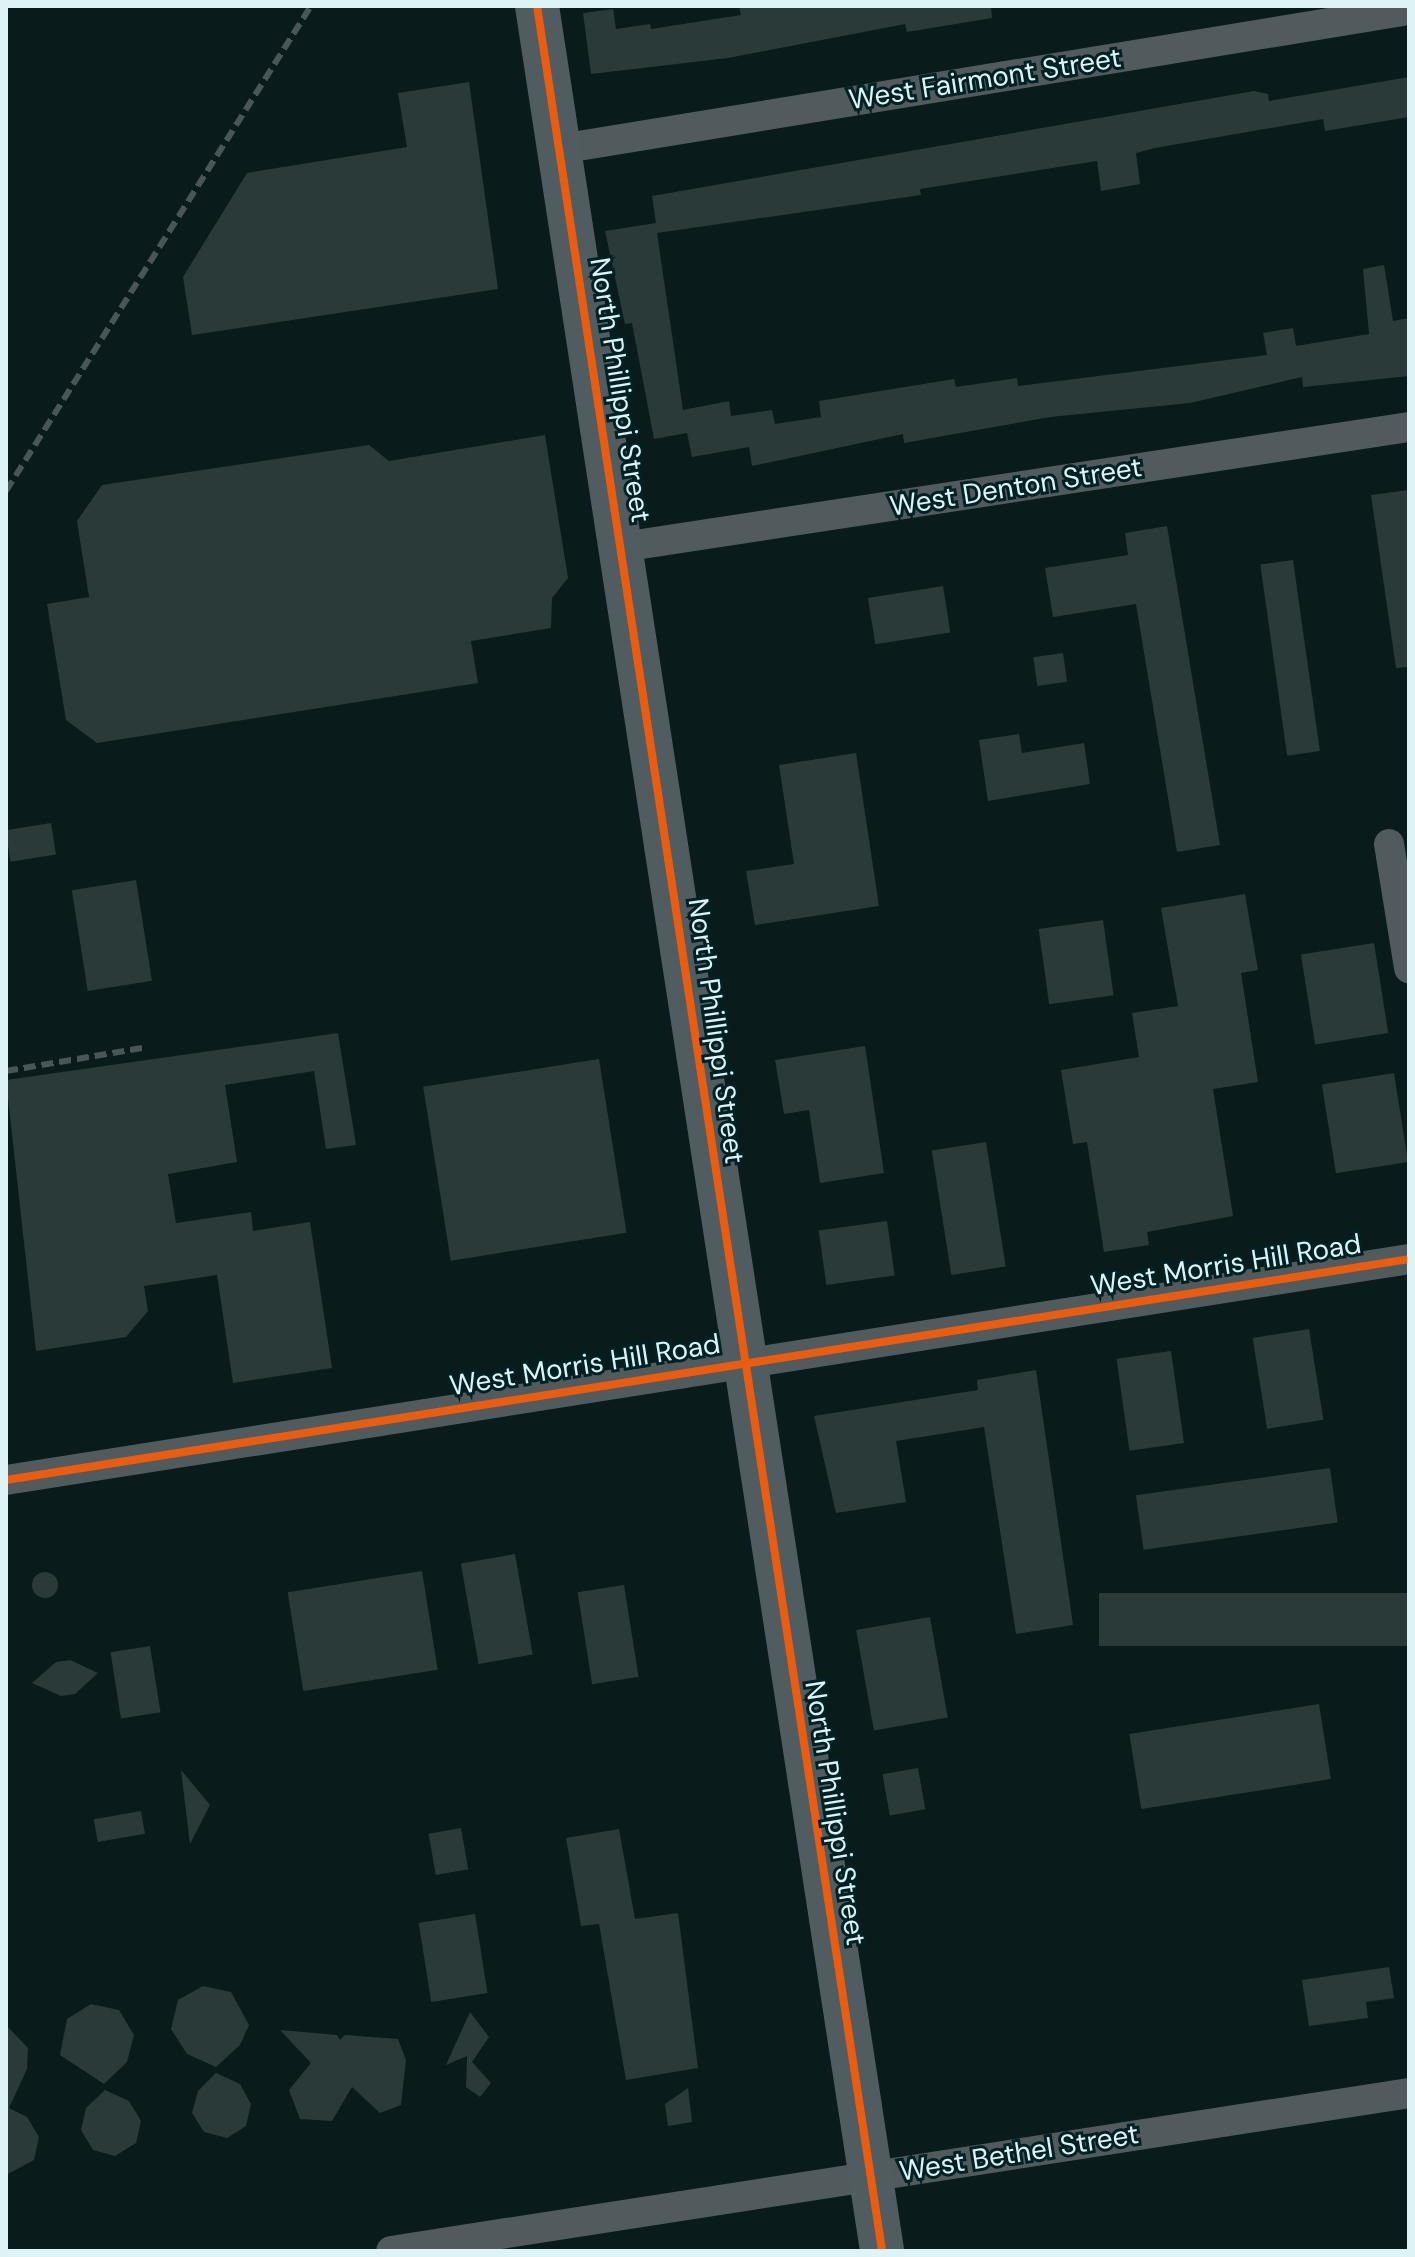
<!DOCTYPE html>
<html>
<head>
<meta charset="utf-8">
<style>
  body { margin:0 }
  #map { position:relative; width:1415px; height:2257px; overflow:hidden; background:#0a1b1c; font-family:"DM Sans",sans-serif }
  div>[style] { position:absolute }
  .building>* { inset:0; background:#2a3a39; transform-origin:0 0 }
  .round { border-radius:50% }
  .street>* { height:30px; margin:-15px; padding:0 15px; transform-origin:15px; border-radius:15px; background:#515a5d }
  .secondary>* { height:44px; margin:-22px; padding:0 22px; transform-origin:22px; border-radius:22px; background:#515c60 }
  .rail>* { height:6px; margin-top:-3px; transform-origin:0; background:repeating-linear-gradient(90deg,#495558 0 12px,transparent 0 18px) }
  .cycleway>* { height:8px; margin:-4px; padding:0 4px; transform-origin:4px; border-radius:4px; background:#e95d12 }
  span { translate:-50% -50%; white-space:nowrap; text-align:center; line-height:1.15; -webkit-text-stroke:6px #022124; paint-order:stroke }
  .street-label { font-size:28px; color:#ddf3f5 }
  .frame { position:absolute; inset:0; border:8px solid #ddf3f5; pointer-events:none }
</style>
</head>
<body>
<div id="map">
  <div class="building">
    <i style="clip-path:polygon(739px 6px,991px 6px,992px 18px,907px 32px,905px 24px,728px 58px,591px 74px,583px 13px,613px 9px,616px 29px,650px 24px,651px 29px,741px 15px)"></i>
    <i style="clip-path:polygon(1409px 77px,1409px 117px,1325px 131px,1323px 119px,1155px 148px,1136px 153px,1140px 184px,1101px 191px,1097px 161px,920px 189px,921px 195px,657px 233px,683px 410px,729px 401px,731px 416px,772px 410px,775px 424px,821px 417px,819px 401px,954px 379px,956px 387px,1017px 378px,1018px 386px,1267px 355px,1263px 333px,1293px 328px,1296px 346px,1369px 334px,1363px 269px,1384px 265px,1393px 321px,1409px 318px,1409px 376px,1303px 387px,1302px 377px,1190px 403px,1050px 417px,904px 443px,903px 434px,752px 466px,749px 447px,692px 457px,687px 433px,654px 439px,632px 323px,625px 324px,605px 231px,656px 223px,652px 196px,1254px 91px,1268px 94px,1269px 101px)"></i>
    <i style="clip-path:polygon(469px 82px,498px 289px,192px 335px,183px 277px,247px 173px,407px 147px,398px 93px)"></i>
    <i style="clip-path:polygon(545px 435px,568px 578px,552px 598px,551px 628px,471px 641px,478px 683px,97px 743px,66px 720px,47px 604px,89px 597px,77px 521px,102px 485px,369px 445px,389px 461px)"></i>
    <i style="clip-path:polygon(1409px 490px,1409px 667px,1396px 668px,1371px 495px)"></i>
    <i style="clip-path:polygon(1167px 526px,1220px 845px,1177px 852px,1136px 604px,1053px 617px,1045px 568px,1128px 555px,1125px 533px)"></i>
    <i style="left:1293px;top:560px;width:193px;height:33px;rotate:82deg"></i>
    <i style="left:943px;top:586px;width:47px;height:76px;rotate:81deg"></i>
    <i style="left:1063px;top:653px;width:29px;height:30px;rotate:82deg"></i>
    <i style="clip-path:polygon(1019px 734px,1022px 753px,1084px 743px,1090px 784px,988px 801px,979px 740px)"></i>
    <i style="clip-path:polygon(856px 753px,879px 906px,755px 925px,746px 871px,794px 864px,779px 765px)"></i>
    <i style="left:51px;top:823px;width:32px;height:46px;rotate:81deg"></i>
    <i style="left:136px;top:880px;width:102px;height:65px;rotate:81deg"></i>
    <i style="clip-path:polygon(1245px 894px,1258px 970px,1241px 973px,1258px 1082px,1213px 1089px,1233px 1216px,1147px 1232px,1149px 1245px,1104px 1252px,1087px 1142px,1073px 1144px,1061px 1070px,1139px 1057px,1132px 1013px,1178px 1006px,1161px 908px)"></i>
    <i style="left:1103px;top:920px;width:76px;height:65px;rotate:82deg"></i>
    <i style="left:1374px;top:943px;width:91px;height:74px;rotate:81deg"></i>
    <i style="clip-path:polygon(338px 1033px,356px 1145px,326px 1149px,314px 1071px,225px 1085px,237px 1162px,168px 1174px,176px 1223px,251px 1212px,253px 1231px,310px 1222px,332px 1368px,233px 1383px,217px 1275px,144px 1286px,148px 1311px,126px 1337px,36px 1351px,6px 1080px)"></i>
    <i style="clip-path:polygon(865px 1046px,884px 1173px,820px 1183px,809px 1110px,784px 1114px,775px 1060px)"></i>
    <i style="left:599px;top:1059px;width:176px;height:178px;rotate:81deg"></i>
    <i style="left:1394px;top:1073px;width:90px;height:73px;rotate:81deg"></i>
    <i style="left:986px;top:1142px;width:126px;height:55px;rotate:81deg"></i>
    <i style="left:887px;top:1221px;width:55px;height:69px;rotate:82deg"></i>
    <i style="left:1309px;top:1329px;width:92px;height:57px;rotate:81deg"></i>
    <i style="left:1171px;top:1351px;width:93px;height:55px;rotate:82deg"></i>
    <i style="clip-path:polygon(1036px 1370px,1073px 1625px,1016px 1634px,984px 1427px,896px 1441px,906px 1502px,836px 1513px,814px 1416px,978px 1390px,977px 1380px)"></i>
    <i style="left:1330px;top:1468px;width:55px;height:196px;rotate:82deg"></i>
    <i style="left:515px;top:1554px;width:102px;height:55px;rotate:80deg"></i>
    <i style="left:422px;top:1571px;width:100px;height:136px;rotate:81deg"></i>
    <i class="round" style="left:32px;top:1572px;width:26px;height:26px"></i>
    <i style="left:624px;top:1585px;width:93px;height:47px;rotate:81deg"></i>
    <i style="left:1409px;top:1593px;width:53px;height:310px;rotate:90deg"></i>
    <i style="left:930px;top:1617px;width:102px;height:75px;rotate:80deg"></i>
    <i style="left:150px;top:1646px;width:67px;height:40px;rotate:81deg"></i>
    <i style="clip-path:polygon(70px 1660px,98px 1673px,75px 1694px,61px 1696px,32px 1683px,56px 1662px)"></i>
    <i style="left:1319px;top:1704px;width:76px;height:192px;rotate:81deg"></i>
    <i style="left:918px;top:1768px;width:42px;height:36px;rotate:80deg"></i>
    <i style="clip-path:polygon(181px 1770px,210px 1805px,190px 1844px)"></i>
    <i style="left:141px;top:1811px;width:23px;height:48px;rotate:80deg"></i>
    <i style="left:461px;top:1828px;width:42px;height:33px;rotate:80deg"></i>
    <i style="clip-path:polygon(619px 1829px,635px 1919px,678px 1913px,698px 2068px,626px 2080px,599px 1924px,581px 1926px,566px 1838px)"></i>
    <i style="left:475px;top:1914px;width:80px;height:57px;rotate:81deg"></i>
    <i style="clip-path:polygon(1389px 1967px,1394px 1998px,1366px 2002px,1368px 2018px,1309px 2026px,1302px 1980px)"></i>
    <i style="clip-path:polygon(203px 1986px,231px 1992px,249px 2025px,240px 2045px,216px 2067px,187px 2054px,171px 2029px,178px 2000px)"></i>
    <i style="clip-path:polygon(91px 2004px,119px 2010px,134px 2035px,127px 2062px,104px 2084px,60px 2055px,67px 2019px)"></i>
    <i style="clip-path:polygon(470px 2012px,489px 2037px,472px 2062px,491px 2083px,480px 2097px,466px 2087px,467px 2056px,446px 2065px)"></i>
    <i style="clip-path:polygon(6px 2025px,28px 2048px,27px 2069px,9px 2108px,27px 2117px,39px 2137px,34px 2160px,6px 2175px)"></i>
    <i style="clip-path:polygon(280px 2030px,337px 2035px,340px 2040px,345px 2035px,398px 2039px,406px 2060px,401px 2105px,380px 2113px,352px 2087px,332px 2121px,300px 2119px,289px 2090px,311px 2063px)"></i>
    <i style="clip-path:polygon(216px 2073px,240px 2084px,251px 2104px,246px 2126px,227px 2138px,204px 2132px,192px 2113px,198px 2091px)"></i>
    <i style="clip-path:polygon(688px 2088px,692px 2122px,668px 2126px,665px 2104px)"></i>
    <i style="clip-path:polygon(105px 2090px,129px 2101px,141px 2121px,136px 2143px,115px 2156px,93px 2150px,81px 2130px,86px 2108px)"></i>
  </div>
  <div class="street">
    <i style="left:560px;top:149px;width:860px;rotate:-9.3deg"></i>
    <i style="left:622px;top:547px;width:796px;rotate:-8.67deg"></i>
    <i style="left:1389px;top:844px;width:126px;rotate:80.8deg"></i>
    <i style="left:6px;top:1480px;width:1420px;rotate:-8.95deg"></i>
    <i style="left:391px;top:2251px;width:1030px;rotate:-8.82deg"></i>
  </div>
  <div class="secondary">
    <i style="left:537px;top:6px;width:2271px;rotate:81.26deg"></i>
  </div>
  <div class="rail">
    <i style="left:6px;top:491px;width:573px;rotate:-57.84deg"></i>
    <i style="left:6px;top:1071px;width:138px;rotate:-9.6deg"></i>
  </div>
  <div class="cycleway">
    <i style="left:537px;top:6px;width:2271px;rotate:81.26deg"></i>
    <i style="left:6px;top:1480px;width:1420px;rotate:-8.95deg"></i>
  </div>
  <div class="street-label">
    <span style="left:985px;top:79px;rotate:-9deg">West Fairmont Street</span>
    <span style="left:620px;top:390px;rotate:81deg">North Phillippi Street</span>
    <span style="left:1016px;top:487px;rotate:-9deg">West Denton Street</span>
    <span style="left:716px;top:1031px;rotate:82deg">North Phillippi Street</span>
    <span style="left:1226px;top:1265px;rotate:-9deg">West Morris Hill Road</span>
    <span style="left:585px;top:1365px;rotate:-9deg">West Morris Hill Road</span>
    <span style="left:835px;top:1813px;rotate:81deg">North Phillippi Street</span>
    <span style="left:1019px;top:2153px;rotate:-9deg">West Bethel Street</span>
  </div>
  <div class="frame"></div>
</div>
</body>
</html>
